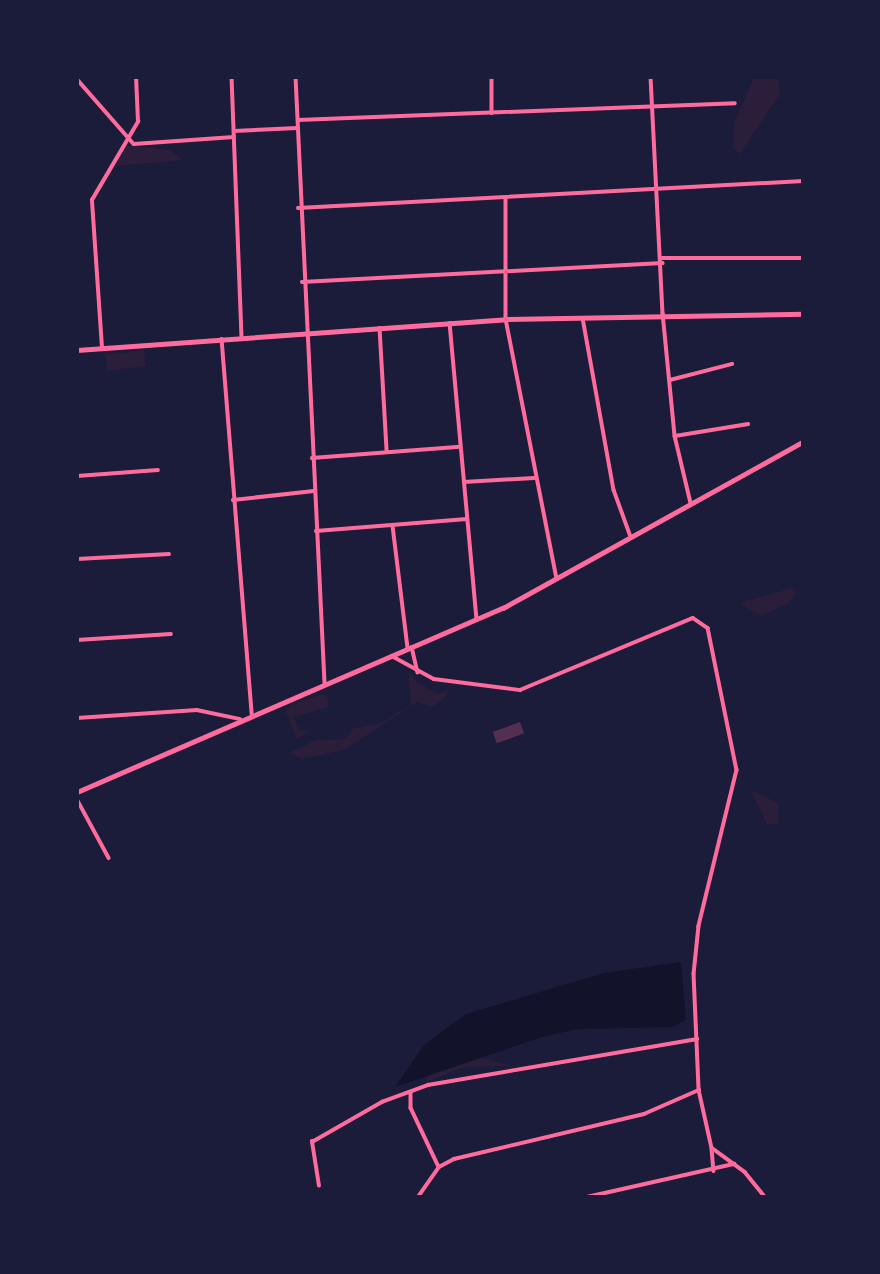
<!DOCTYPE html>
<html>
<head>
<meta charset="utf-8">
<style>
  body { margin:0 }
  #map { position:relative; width:880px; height:1274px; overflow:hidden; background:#1b1b3a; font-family:Manrope,sans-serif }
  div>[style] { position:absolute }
  .green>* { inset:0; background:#2a1e3b; transform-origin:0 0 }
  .water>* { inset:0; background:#12122b }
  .building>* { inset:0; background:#542f53; transform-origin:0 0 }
  .minor>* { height:3.5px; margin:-1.75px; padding:0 1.75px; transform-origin:1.75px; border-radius:1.75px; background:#ff6b9d }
  .tertiary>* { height:4.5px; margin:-2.25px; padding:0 2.25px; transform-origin:2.25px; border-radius:2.25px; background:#ff6b9d }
  .secondary>* { height:4.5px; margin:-2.25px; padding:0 2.25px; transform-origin:2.25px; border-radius:2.25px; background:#ff6b9d }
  span { translate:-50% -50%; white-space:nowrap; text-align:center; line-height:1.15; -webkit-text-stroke:7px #1b1b3a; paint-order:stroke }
  .frame { position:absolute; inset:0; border:79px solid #1b1b3a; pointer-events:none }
</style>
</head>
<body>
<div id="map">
  <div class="green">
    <i style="clip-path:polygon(754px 77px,778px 77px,780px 94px,740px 154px,733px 149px,734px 123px)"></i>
    <i style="clip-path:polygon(127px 145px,171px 150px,183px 160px,115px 166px)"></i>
    <i style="left:144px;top:350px;width:16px;height:39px;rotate:83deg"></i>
    <i style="clip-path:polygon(792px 588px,796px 592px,789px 603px,761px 616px,740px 603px)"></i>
    <i style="clip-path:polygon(409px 671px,417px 683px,438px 694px,448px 690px,447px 696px,433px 707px,417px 702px,344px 750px,301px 759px,289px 753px,316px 740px,345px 739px,354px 728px,381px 723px,411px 705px)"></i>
    <i style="clip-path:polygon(320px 695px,327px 695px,329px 707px,294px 717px,299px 731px,310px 731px,297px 739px,286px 712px,290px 705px)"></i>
    <i style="clip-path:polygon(751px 790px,778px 803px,779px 823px,767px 825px)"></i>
    <i style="clip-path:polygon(477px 1056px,511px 1066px,464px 1067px,426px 1082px,428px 1075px)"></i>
  </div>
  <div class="water">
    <i style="clip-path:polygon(681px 962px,686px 1020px,672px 1027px,578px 1029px,542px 1037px,395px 1087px,425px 1044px,466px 1014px,604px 973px)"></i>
  </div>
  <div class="building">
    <i style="left:520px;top:722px;width:12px;height:29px;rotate:70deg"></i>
  </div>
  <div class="minor">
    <i style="left:232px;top:77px;width:260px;rotate:87.8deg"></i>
    <i style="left:296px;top:77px;width:606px;rotate:87.26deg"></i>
    <i style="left:492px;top:77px;width:36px;rotate:90deg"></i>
    <i style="left:651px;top:77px;width:236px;rotate:87.1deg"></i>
    <i style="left:663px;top:313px;width:124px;rotate:84.4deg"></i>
    <i style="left:675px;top:436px;width:69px;rotate:76.6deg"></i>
    <i style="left:77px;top:79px;width:86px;rotate:48.8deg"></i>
    <i style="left:134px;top:144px;width:100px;rotate:-4deg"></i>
    <i style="left:298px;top:120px;width:437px;rotate:-2.2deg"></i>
    <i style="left:234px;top:131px;width:63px;rotate:-2.7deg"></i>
    <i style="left:506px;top:197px;width:122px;rotate:90deg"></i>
    <i style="left:506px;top:319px;width:264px;rotate:78.9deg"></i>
    <i style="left:298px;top:208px;width:506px;rotate:-3.06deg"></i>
    <i style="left:662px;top:258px;width:141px"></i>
    <i style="left:302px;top:282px;width:361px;rotate:-3deg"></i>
    <i style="left:583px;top:318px;width:175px;rotate:79.8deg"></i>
    <i style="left:614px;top:490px;width:50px;rotate:70.1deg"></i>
    <i style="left:450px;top:323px;width:297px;rotate:84.8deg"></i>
    <i style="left:380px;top:328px;width:123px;rotate:86.7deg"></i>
    <i style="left:222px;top:339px;width:376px;rotate:85.4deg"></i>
    <i style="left:102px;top:348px;width:148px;rotate:-93.9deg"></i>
    <i style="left:92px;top:200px;width:91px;rotate:-59.5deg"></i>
    <i style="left:138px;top:122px;width:45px;rotate:-92.5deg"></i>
    <i style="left:670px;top:380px;width:64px;rotate:-14.5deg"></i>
    <i style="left:675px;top:436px;width:74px;rotate:-9.3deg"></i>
    <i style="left:312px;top:458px;width:148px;rotate:-4.3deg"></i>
    <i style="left:77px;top:476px;width:81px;rotate:-4.2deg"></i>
    <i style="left:464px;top:482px;width:70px;rotate:-3.3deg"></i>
    <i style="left:233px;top:500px;width:81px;rotate:-6.4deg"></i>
    <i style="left:393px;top:526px;width:124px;rotate:83deg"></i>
    <i style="left:316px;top:531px;width:151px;rotate:-4.5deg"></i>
    <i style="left:77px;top:559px;width:92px;rotate:-3.1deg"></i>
    <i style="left:77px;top:640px;width:94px;rotate:-3.7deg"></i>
    <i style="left:412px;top:647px;width:26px;rotate:77deg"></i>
    <i style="left:392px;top:656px;width:48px;rotate:28.7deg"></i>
    <i style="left:434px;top:679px;width:87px;rotate:7.3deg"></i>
    <i style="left:520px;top:690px;width:187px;rotate:-22.6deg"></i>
    <i style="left:693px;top:618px;width:18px;rotate:34deg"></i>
    <i style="left:708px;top:628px;width:145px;rotate:78.5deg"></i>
    <i style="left:737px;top:770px;width:161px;rotate:103.7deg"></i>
    <i style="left:699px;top:926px;width:48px;rotate:95.9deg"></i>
    <i style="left:694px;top:974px;width:116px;rotate:87.5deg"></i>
    <i style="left:699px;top:1090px;width:59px;rotate:77.4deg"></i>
    <i style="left:712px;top:1148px;width:41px;rotate:36deg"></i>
    <i style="left:745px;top:1172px;width:32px;rotate:51deg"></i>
    <i style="left:77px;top:718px;width:120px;rotate:-3.8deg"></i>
    <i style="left:197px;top:710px;width:44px;rotate:11.8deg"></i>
    <i style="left:77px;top:799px;width:67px;rotate:61.5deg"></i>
    <i style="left:411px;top:1092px;width:16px;rotate:90deg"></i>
    <i style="left:411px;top:1108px;width:65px;rotate:64.6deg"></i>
    <i style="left:712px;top:1149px;width:22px;rotate:85deg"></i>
    <i style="left:319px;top:1186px;width:45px;rotate:-99deg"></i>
    <i style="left:312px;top:1142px;width:81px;rotate:-29.7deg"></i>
    <i style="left:382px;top:1102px;width:49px;rotate:-20.3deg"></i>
    <i style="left:428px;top:1085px;width:273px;rotate:-9.7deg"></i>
    <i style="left:418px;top:1197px;width:37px;rotate:-55deg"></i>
    <i style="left:439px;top:1167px;width:17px;rotate:-28deg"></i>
    <i style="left:454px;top:1159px;width:195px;rotate:-13.3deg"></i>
    <i style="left:644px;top:1114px;width:60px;rotate:-23.6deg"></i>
    <i style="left:587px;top:1197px;width:151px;rotate:-12.7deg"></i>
  </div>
  <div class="tertiary">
    <i style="left:77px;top:350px;width:430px;rotate:-4.1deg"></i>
    <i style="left:506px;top:319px;width:297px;rotate:-1deg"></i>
  </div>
  <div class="secondary">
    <i style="left:77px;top:792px;width:464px;rotate:-23.4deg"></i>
    <i style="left:503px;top:608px;width:343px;rotate:-29deg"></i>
  </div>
  <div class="frame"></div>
</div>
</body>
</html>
